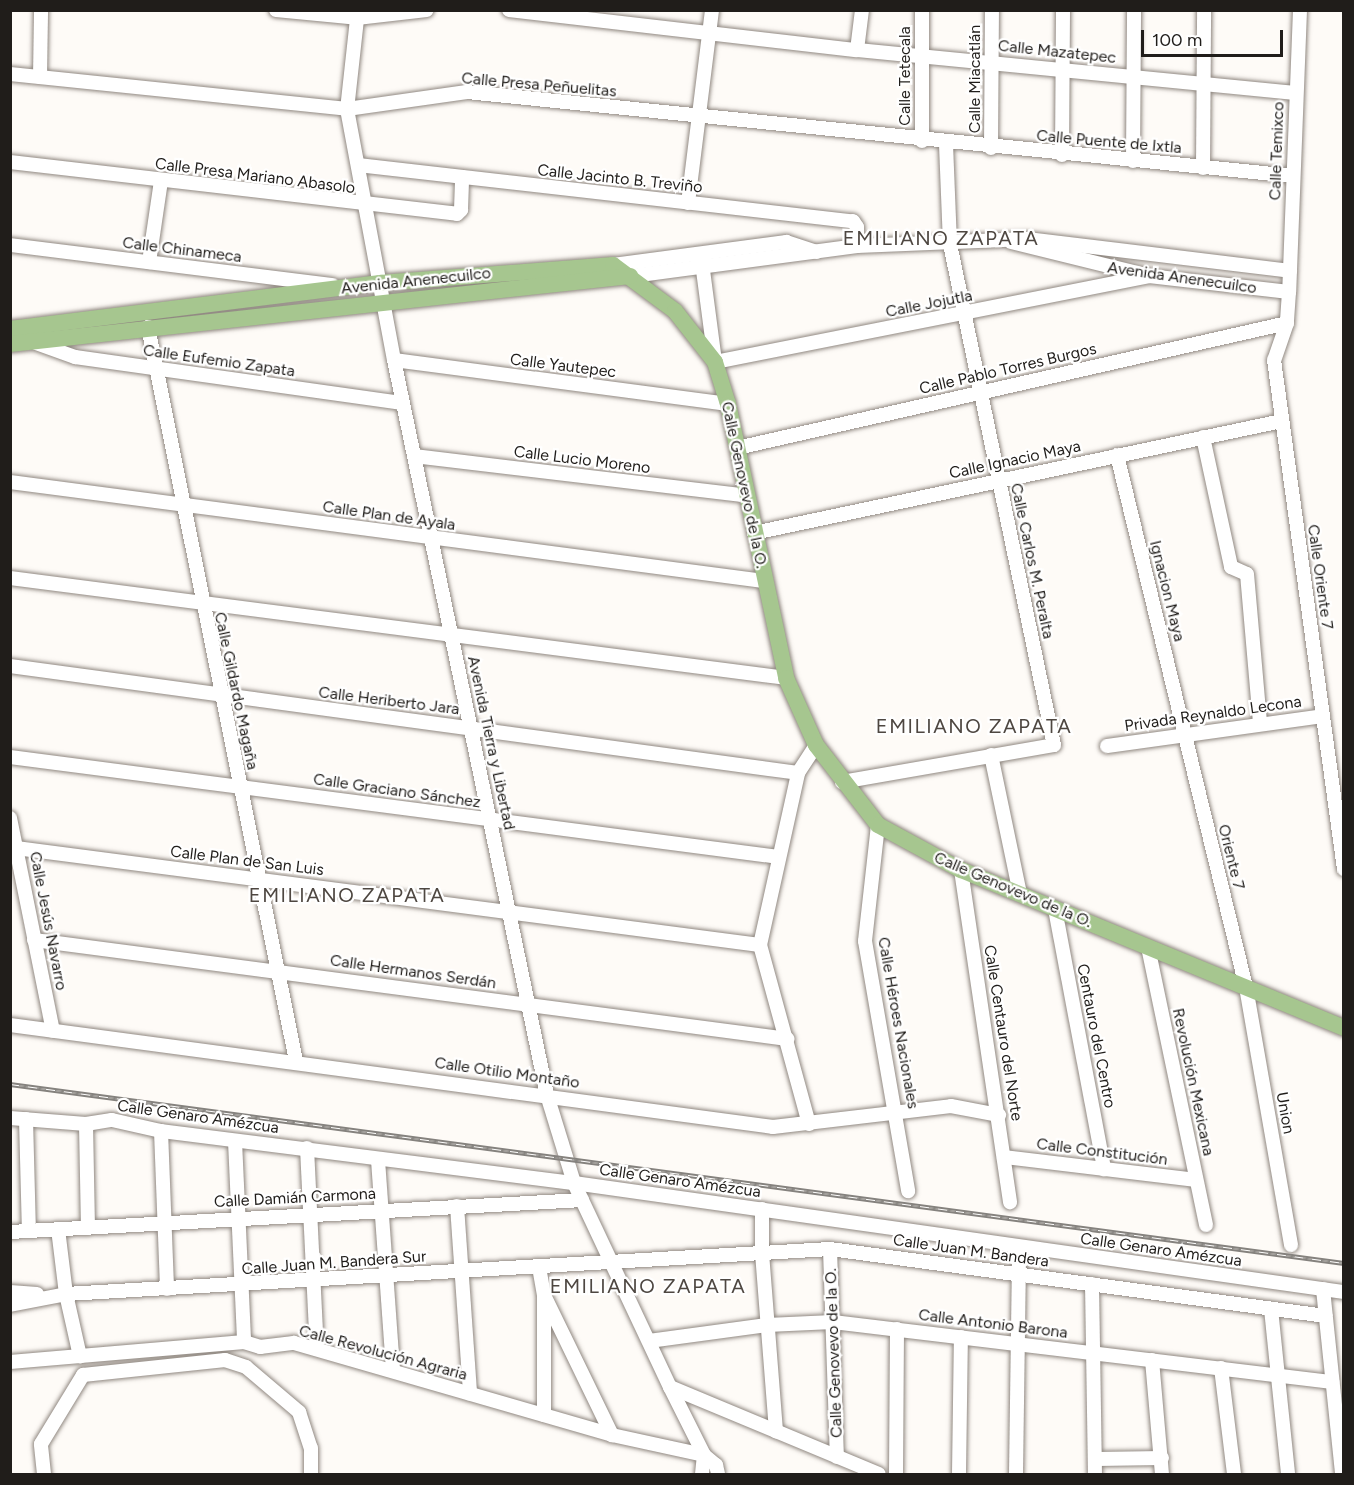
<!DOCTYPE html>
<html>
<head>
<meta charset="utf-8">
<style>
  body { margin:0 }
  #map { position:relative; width:1354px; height:1485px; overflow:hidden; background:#fefbf7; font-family:Figtree,sans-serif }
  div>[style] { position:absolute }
  .roads { filter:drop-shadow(0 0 2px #908881) drop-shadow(0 0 2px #908881) }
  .minor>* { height:14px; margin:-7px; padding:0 7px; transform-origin:7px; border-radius:7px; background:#fff }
  .major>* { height:16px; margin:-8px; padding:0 8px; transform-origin:8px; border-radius:8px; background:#a6c68f }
  .rail>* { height:5px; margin-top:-2.5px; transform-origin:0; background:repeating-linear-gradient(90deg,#fff 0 9px,#85827e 0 18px); box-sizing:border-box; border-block:2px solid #85827e }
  span { translate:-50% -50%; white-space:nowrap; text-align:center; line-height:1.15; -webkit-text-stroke:4.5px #fff; paint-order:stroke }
  .street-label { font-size:16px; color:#201d1a }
  .quarter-label { font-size:20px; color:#4e4741; letter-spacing:1.5px }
  .frame { position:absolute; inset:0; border:12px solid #201d1a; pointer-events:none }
  .scale { position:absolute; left:1141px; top:30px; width:142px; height:27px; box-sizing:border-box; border:3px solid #201d1a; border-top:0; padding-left:8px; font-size:18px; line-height:21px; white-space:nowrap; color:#201d1a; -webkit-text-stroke:4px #fff; paint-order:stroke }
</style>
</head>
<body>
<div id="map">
  <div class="roads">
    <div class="minor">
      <i style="left:276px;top:10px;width:81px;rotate:5.6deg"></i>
      <i style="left:357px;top:18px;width:70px;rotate:-6.5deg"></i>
      <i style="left:358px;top:10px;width:100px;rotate:96.3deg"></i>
      <i style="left:347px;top:109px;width:255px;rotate:79.4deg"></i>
      <i style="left:394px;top:360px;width:751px;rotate:78.24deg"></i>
      <i style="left:547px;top:1095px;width:92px;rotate:72.9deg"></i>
      <i style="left:574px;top:1183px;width:225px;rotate:64.8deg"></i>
      <i style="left:670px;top:1387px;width:76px;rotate:63.4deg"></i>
      <i style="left:704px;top:1455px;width:16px;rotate:40deg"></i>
      <i style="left:716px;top:1465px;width:9px;rotate:77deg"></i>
      <i style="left:509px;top:10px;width:350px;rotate:6.6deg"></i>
      <i style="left:857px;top:50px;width:441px;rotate:5.6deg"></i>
      <i style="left:922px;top:10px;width:131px;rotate:90deg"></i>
      <i style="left:1300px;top:10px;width:282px;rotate:92.2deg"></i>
      <i style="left:1289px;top:292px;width:31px;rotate:94deg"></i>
      <i style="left:1287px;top:323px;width:39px;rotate:109deg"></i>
      <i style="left:1274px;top:360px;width:514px;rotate:82.17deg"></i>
      <i style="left:857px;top:50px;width:40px;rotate:-82.9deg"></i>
      <i style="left:10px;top:74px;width:339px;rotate:5.9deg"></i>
      <i style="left:347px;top:109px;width:121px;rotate:-8.1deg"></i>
      <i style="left:467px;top:92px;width:830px;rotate:5.81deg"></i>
      <i style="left:40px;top:77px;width:67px;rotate:-89.1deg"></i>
      <i style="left:991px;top:148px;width:138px;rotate:-89.6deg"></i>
      <i style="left:1062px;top:155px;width:145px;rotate:-89.6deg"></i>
      <i style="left:1133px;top:161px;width:151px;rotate:-89.6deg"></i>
      <i style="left:10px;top:162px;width:450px;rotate:6.6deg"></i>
      <i style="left:457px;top:214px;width:6px;rotate:-45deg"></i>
      <i style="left:461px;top:210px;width:33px;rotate:-88deg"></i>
      <i style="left:358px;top:165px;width:498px;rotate:6.5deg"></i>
      <i style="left:853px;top:221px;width:7px;rotate:56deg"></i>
      <i style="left:857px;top:227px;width:19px;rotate:90deg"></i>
      <i style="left:1203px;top:168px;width:158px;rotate:-89.6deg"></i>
      <i style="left:688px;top:203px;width:194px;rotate:-82.9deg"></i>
      <i style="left:1011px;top:242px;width:142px;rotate:13.8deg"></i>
      <i style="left:1149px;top:276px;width:141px;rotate:6.5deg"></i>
      <i style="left:10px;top:245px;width:325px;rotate:7.1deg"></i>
      <i style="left:701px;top:255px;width:108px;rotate:82.5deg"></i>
      <i style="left:715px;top:362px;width:442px;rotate:-11.2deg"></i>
      <i style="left:149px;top:262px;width:82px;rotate:-81.6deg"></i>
      <i style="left:613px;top:265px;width:175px;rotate:-7.6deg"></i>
      <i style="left:786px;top:242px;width:32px;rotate:18deg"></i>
      <i style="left:632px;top:276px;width:227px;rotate:-7.6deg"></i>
      <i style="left:857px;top:246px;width:170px;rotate:-2.4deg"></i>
      <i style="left:1027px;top:239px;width:265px;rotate:6.9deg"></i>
      <i style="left:148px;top:327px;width:749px;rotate:78.6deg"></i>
      <i style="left:33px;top:342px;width:45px;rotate:19.7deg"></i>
      <i style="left:75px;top:357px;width:331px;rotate:8deg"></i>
      <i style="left:394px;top:360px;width:337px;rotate:7.5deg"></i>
      <i style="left:1203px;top:437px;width:133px;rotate:77.8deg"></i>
      <i style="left:1231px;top:567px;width:17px;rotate:24deg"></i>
      <i style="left:1247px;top:574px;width:150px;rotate:85deg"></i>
      <i style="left:737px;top:448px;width:564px;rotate:-12.8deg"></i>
      <i style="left:1117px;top:455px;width:547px;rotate:76.37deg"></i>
      <i style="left:1246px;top:987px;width:262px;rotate:80.1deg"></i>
      <i style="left:414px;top:456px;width:335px;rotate:6.8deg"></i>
      <i style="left:10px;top:482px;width:760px;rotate:7.48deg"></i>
      <i style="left:754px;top:533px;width:540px;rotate:-11.98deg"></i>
      <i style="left:10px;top:578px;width:782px;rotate:7.34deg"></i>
      <i style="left:10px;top:666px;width:795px;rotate:7.73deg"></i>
      <i style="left:1107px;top:746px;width:218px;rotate:-7.9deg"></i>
      <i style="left:991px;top:755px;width:142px;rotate:78.2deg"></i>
      <i style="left:10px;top:757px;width:775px;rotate:7.41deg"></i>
      <i style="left:842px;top:782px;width:215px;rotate:-9.9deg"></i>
      <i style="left:1054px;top:745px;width:512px;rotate:-101.73deg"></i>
      <i style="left:950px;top:244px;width:100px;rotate:-92.3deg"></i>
      <i style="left:10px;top:818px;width:217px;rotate:78.6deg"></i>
      <i style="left:878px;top:825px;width:117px;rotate:96.4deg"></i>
      <i style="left:865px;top:941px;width:254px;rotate:80.2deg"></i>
      <i style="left:16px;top:848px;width:750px;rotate:7.43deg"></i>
      <i style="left:961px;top:870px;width:336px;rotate:81.6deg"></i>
      <i style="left:1055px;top:909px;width:265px;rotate:79.3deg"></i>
      <i style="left:34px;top:940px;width:760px;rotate:7.48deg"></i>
      <i style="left:1148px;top:947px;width:284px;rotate:78.2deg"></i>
      <i style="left:10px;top:1025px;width:770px;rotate:7.61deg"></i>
      <i style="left:773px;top:1127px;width:179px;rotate:-6.7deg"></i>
      <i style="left:951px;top:1106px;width:49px;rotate:10.6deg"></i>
      <i style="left:10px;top:1118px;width:76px;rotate:4.5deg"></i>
      <i style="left:86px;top:1124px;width:26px;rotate:-9deg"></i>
      <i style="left:112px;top:1120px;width:50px;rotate:12.7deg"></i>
      <i style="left:161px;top:1131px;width:416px;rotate:7.2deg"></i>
      <i style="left:574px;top:1183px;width:778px;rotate:8.06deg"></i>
      <i style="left:26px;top:1119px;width:112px;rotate:88.5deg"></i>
      <i style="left:86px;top:1124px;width:103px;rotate:88.9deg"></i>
      <i style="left:809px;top:1124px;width:186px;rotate:-105.3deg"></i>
      <i style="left:760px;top:945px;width:176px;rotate:-77.5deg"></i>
      <i style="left:798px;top:773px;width:33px;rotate:-57deg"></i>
      <i style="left:161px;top:1131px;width:158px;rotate:87.8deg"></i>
      <i style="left:235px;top:1141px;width:201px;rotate:87.4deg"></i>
      <i style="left:307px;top:1148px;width:201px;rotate:87.2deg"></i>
      <i style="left:1004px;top:1157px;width:193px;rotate:6.8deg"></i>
      <i style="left:378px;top:1160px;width:211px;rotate:85.9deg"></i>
      <i style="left:457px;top:1206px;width:188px;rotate:86deg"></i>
      <i style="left:762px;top:1209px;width:44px;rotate:90deg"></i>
      <i style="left:762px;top:1253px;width:179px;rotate:85.5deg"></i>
      <i style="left:58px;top:1229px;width:65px;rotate:83deg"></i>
      <i style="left:66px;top:1294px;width:64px;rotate:77.3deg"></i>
      <i style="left:10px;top:1232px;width:573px;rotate:-3.2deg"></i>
      <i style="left:830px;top:1249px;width:208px;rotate:88.1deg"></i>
      <i style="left:539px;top:1267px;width:28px;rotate:80deg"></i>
      <i style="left:544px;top:1295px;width:120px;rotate:90deg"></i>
      <i style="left:1092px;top:1284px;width:190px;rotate:89.1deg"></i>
      <i style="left:1323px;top:1289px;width:186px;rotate:84.1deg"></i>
      <i style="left:10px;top:1292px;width:27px;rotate:4deg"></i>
      <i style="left:544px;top:1295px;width:156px;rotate:64.1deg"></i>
      <i style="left:10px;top:1305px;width:57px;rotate:-11.1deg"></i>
      <i style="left:66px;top:1294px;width:765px;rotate:-3.37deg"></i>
      <i style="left:830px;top:1249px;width:500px;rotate:7.7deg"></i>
      <i style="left:1271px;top:1309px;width:166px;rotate:84.1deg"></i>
      <i style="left:649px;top:1341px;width:119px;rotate:-7.7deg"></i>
      <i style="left:767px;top:1325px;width:66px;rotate:-2.6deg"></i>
      <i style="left:833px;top:1322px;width:503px;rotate:6.86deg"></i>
      <i style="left:1152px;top:1360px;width:114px;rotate:85deg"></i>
      <i style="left:10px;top:1362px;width:235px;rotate:-4.9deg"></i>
      <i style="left:244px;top:1342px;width:17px;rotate:17deg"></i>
      <i style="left:260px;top:1347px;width:34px;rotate:-7deg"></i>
      <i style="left:294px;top:1343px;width:331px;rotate:16.1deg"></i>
      <i style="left:612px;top:1435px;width:94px;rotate:12.3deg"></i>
      <i style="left:1221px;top:1368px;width:107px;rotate:83deg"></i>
      <i style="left:670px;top:1387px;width:226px;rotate:22.6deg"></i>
      <i style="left:1097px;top:1459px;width:65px;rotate:-0.9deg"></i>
      <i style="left:44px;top:1474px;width:30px;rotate:-96deg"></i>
      <i style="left:41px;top:1444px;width:81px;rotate:-58.7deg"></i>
      <i style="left:83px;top:1375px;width:143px;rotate:-6deg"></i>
      <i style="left:225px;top:1360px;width:22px;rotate:18deg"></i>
      <i style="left:246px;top:1367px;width:70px;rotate:40.3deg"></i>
      <i style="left:299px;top:1412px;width:38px;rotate:72deg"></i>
      <i style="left:311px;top:1448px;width:26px;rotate:90deg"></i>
      <i style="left:702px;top:1474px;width:19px;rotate:-84deg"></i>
      <i style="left:896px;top:1474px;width:145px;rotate:-89.6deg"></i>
      <i style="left:959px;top:1474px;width:137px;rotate:-89.2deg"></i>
      <i style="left:1016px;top:1474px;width:227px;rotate:-89.2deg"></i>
    </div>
    <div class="major">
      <i style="left:10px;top:329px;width:373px;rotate:-7.1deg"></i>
      <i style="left:380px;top:283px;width:234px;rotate:-4.4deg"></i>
      <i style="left:613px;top:265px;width:77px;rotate:36.6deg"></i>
      <i style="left:675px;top:311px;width:65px;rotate:51.9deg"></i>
      <i style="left:715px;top:362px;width:44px;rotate:72.8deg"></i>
      <i style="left:728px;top:404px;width:280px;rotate:78deg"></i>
      <i style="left:786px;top:678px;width:73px;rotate:65.9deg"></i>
      <i style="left:816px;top:745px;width:101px;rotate:52.2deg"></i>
      <i style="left:878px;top:825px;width:94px;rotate:28.5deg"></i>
      <i style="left:961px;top:870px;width:414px;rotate:22.4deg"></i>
      <i style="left:10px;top:344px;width:624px;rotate:-6.26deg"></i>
    </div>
  </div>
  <div class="rail">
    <i style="left:10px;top:1084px;width:1346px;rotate:7.64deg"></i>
  </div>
  <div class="street-label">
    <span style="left:1057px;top:52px;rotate:6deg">Calle Mazatepec</span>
    <span style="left:905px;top:76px;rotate:-90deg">Calle Tetecala</span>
    <span style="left:975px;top:79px;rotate:-90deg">Calle Miacatlán</span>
    <span style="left:539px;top:85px;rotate:5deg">Calle Presa Peñuelitas</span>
    <span style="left:1109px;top:142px;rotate:5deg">Calle Puente de Ixtla</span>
    <span style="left:1277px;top:151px;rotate:-88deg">Calle Temixco</span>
    <span style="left:255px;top:176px;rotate:7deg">Calle Presa Mariano Abasolo</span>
    <span style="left:620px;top:179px;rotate:6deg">Calle Jacinto B. Treviño</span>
    <span style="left:182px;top:250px;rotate:7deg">Calle Chinameca</span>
    <span style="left:1182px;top:278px;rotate:8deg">Avenida Anenecuilco</span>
    <span style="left:416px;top:281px;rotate:-6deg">Avenida Anenecuilco</span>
    <span style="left:929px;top:304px;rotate:-11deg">Calle Jojutla</span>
    <span style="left:219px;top:361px;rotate:8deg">Calle Eufemio Zapata</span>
    <span style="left:563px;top:366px;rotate:7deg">Calle Yautepec</span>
    <span style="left:1008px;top:369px;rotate:-13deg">Calle Pablo Torres Burgos</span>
    <span style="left:582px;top:460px;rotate:7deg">Calle Lucio Moreno</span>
    <span style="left:1015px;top:460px;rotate:-12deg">Calle Ignacio Maya</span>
    <span style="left:744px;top:485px;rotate:78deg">Calle Genovevo de la O.</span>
    <span style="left:389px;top:516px;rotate:8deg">Calle Plan de Ayala</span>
    <span style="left:1032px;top:561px;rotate:78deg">Calle Carlos M. Peralta</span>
    <span style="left:1320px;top:577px;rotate:82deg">Calle Oriente 7</span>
    <span style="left:1167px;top:591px;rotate:76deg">Ignacion Maya</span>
    <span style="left:236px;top:691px;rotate:78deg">Calle Gildardo Magaña</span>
    <span style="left:389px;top:701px;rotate:7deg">Calle Heriberto Jara</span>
    <span style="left:1213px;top:714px;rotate:-8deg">Privada Reynaldo Lecona</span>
    <span style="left:491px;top:743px;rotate:78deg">Avenida Tierra y Libertad</span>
    <span style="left:397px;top:791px;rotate:8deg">Calle Graciano Sánchez</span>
    <span style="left:1231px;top:857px;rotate:76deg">Oriente 7</span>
    <span style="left:247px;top:861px;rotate:7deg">Calle Plan de San Luis</span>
    <span style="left:1013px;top:890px;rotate:23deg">Calle Genovevo de la O.</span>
    <span style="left:48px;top:921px;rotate:79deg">Calle Jesús Navarro</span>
    <span style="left:413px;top:972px;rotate:8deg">Calle Hermanos Serdán</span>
    <span style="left:898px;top:1023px;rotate:80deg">Calle Héroes Nacionales</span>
    <span style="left:1003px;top:1033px;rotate:81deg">Calle Centauro del Norte</span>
    <span style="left:1096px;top:1036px;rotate:79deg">Centauro del Centro</span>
    <span style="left:507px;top:1073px;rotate:8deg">Calle Otilio Montaño</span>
    <span style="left:1193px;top:1082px;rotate:78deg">Revolución Mexicana</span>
    <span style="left:1285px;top:1113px;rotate:80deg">Union</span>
    <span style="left:198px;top:1117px;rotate:8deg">Calle Genaro Amézcua</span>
    <span style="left:1102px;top:1152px;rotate:7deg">Calle Constitución</span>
    <span style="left:680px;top:1181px;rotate:8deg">Calle Genaro Amézcua</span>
    <span style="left:295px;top:1198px;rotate:-3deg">Calle Damián Carmona</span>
    <span style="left:1161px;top:1250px;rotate:8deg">Calle Genaro Amézcua</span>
    <span style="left:971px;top:1251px;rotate:8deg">Calle Juan M. Bandera</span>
    <span style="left:334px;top:1263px;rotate:-4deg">Calle Juan M. Bandera Sur</span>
    <span style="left:993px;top:1324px;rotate:7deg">Calle Antonio Barona</span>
    <span style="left:383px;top:1353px;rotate:15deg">Calle Revolución Agraria</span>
    <span style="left:834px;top:1353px;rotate:-92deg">Calle Genovevo de la O.</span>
  </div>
  <div class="quarter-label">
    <span style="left:941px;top:238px">EMILIANO ZAPATA</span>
    <span style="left:974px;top:726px">EMILIANO ZAPATA</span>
    <span style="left:347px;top:895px">EMILIANO ZAPATA</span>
    <span style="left:648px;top:1286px">EMILIANO ZAPATA</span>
  </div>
  <div class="frame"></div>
  <div class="scale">100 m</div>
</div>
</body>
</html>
